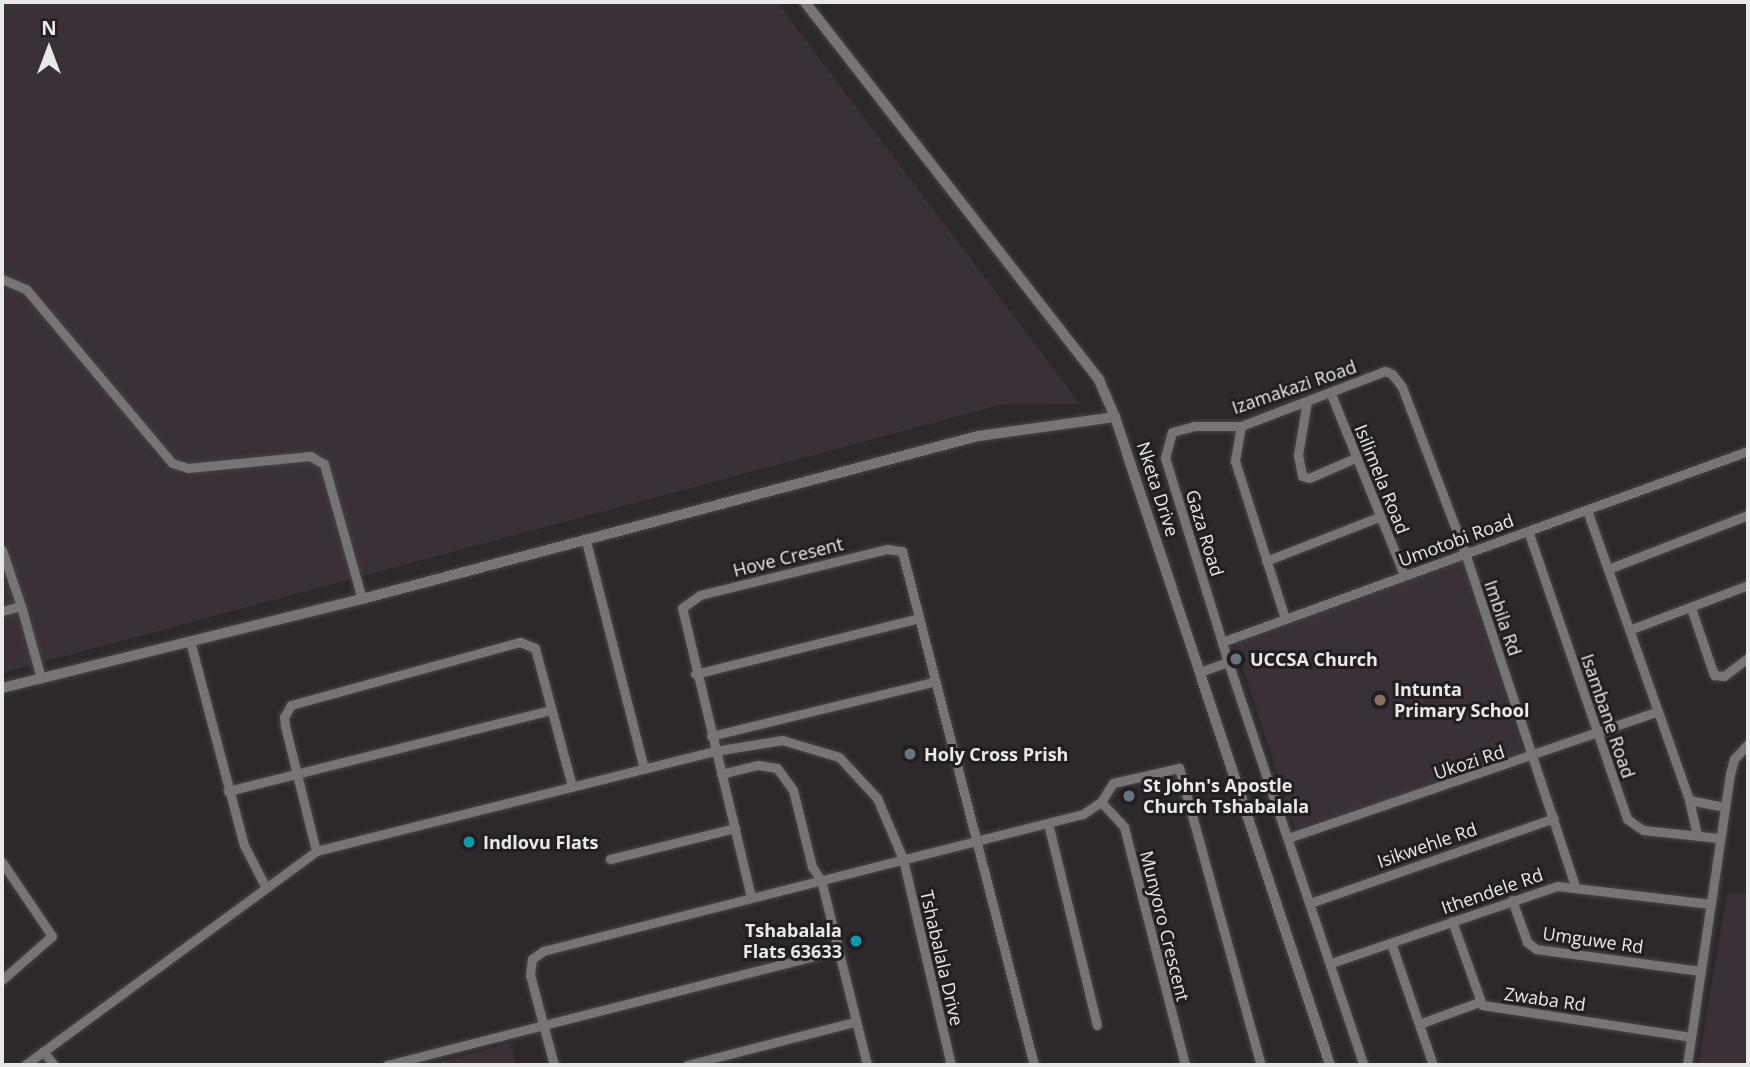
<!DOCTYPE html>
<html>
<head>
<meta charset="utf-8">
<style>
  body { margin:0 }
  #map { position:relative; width:1750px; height:1067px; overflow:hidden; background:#2c282c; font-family:"Open Sans",sans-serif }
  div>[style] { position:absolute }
  .built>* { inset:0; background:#393038; transform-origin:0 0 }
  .roads { filter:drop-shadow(0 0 2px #484448) drop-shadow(0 0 2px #484448) }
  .minor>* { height:9px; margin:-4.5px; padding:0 4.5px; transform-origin:4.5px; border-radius:4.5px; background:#787377 }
  .tertiary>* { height:10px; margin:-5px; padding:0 5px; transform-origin:5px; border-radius:5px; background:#787377 }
  .dots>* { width:19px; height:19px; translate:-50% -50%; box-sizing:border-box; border:4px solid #221e22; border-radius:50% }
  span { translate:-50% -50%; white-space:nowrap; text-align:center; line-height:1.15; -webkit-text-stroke:6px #221e22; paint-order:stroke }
  .street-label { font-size:18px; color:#ebe8eb }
  .poi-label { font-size:18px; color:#ebe8eb; font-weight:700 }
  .left { translate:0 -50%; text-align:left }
  .right { translate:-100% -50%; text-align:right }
  .frame { position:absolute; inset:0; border:4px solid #ebe8eb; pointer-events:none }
  .north { position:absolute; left:14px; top:14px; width:70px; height:70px; -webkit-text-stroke:5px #221e22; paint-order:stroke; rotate:0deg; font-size:19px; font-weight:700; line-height:28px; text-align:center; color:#ebe8eb }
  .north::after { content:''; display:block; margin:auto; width:24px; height:32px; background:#ebe8eb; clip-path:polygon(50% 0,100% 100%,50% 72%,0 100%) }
</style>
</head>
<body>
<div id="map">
  <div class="built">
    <i style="clip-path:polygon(2px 2px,777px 2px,1080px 404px,1000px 405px,2px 673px)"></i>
    <i style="left:1461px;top:559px;width:206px;height:241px;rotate:72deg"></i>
    <i style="clip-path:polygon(1748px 893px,1748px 1065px,1698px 1065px,1727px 894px)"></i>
    <i style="clip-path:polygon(510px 1043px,517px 1065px,428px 1065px)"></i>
  </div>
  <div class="roads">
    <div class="minor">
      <i style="left:2px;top:279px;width:26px;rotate:23deg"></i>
      <i style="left:26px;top:289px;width:227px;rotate:50deg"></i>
      <i style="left:172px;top:463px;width:17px;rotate:17deg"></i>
      <i style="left:188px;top:468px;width:123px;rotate:-5.6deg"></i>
      <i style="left:310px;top:456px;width:16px;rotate:30deg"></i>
      <i style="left:324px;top:464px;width:140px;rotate:74.3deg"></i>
      <i style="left:1331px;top:394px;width:195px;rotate:68deg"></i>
      <i style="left:1307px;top:401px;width:55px;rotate:99.5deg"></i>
      <i style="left:1298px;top:455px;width:21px;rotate:79deg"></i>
      <i style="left:1302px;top:476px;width:7px;rotate:16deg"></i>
      <i style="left:1309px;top:478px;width:50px;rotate:-23.5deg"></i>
      <i style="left:1241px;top:426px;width:36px;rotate:100deg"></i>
      <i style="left:1235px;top:461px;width:166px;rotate:72.4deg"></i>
      <i style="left:1587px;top:510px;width:307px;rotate:70.6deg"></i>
      <i style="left:1689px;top:800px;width:37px;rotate:77deg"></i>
      <i style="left:1528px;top:531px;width:305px;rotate:71deg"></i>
      <i style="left:1627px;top:819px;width:19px;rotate:35deg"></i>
      <i style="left:1643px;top:830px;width:76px;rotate:6deg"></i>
      <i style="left:586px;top:541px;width:234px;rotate:75.7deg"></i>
      <i style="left:2px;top:550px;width:59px;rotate:71.3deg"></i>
      <i style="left:1266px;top:561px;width:121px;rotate:-21.3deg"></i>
      <i style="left:1608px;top:569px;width:150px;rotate:-21.1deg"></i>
      <i style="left:1691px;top:608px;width:71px;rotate:71.1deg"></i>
      <i style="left:1714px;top:675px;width:10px;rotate:6deg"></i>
      <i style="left:1724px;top:676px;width:30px;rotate:-37deg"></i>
      <i style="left:2px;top:611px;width:20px;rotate:-15deg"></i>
      <i style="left:21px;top:606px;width:75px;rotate:74.5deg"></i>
      <i style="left:1629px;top:630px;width:127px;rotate:-20.7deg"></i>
      <i style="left:190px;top:641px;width:211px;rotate:75.2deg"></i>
      <i style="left:244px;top:845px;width:46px;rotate:62.9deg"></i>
      <i style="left:1222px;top:642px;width:193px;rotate:-107.2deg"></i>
      <i style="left:1165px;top:458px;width:27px;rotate:-75deg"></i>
      <i style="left:1172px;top:432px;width:23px;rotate:-15deg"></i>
      <i style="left:1194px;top:426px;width:47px"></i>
      <i style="left:1241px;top:426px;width:154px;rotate:-20.9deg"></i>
      <i style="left:1385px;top:371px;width:8px;rotate:23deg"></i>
      <i style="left:1392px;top:374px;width:16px;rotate:52deg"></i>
      <i style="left:1402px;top:387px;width:178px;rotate:69.2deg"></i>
      <i style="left:1465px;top:553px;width:350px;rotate:71.7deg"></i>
      <i style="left:1228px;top:662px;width:425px;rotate:71.4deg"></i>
      <i style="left:1200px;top:672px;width:30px;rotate:-20deg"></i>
      <i style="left:1228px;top:662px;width:21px;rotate:-107deg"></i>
      <i style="left:1222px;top:642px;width:560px;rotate:-19.96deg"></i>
      <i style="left:695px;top:674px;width:231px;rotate:-14deg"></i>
      <i style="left:711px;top:736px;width:228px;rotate:-13.7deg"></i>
      <i style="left:721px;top:774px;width:38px;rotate:-14deg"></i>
      <i style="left:758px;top:765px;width:19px;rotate:9deg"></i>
      <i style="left:777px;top:768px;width:27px;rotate:54deg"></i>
      <i style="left:793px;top:790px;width:79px;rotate:76.1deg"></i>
      <i style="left:812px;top:867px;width:16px;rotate:55deg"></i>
      <i style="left:821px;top:880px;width:191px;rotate:76deg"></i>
      <i style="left:228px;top:791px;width:333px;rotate:-14.1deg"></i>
      <i style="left:1689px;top:800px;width:37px;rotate:11deg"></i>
      <i style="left:1101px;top:802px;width:34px;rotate:47deg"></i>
      <i style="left:1124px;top:827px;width:246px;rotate:75.6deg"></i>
      <i style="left:1048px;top:823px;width:208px;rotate:76.4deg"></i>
      <i style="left:1288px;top:838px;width:391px;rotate:-18.9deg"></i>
      <i style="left:316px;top:851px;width:129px;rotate:-103.9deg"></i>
      <i style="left:285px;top:726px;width:9px;rotate:-96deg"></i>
      <i style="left:284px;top:717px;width:14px;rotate:-60deg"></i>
      <i style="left:291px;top:705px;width:238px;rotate:-15.4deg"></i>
      <i style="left:520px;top:642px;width:16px;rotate:22deg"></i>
      <i style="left:535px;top:648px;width:143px;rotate:75deg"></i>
      <i style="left:610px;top:859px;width:129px;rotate:-13.9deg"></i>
      <i style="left:2px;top:862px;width:89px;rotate:56deg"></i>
      <i style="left:52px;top:936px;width:67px;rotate:138.7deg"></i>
      <i style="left:751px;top:897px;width:297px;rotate:-103.4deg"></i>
      <i style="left:682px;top:608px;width:22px;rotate:-36deg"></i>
      <i style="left:700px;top:595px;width:193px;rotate:-13.8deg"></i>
      <i style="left:887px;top:549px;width:15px;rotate:8deg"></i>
      <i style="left:902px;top:551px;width:531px;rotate:75.6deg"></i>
      <i style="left:1512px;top:900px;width:45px;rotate:70.3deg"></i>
      <i style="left:1527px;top:942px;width:11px;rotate:38deg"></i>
      <i style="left:1536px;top:949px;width:166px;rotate:7.6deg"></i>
      <i style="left:1310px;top:903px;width:258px;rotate:-19.2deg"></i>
      <i style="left:1452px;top:921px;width:89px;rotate:70.3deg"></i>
      <i style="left:1482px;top:1005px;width:211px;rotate:8.7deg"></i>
      <i style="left:1391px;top:943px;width:129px;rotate:71deg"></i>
      <i style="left:1331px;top:963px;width:239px;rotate:-18.8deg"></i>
      <i style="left:1557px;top:886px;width:155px;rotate:6.7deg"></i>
      <i style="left:1419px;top:1024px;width:64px;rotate:-20.1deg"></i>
      <i style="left:43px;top:1051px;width:18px;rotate:52deg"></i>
      <i style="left:25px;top:1065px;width:361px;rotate:-36.3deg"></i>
      <i style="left:316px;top:851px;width:411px;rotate:-14.1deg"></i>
      <i style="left:715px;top:751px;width:68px;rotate:-9.3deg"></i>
      <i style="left:782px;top:740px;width:59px;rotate:16.6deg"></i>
      <i style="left:839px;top:757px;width:56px;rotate:47.2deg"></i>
      <i style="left:877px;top:798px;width:66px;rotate:66.9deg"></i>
      <i style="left:903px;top:859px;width:212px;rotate:76.9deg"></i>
      <i style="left:387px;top:1065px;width:465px;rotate:-14.3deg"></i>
      <i style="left:554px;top:1065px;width:93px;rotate:-104.9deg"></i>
      <i style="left:530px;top:975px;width:16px;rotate:-83deg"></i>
      <i style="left:532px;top:959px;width:14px;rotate:-36deg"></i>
      <i style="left:543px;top:951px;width:557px;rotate:-14.24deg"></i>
      <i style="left:1083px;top:814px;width:22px;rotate:-34deg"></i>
      <i style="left:1101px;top:802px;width:22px;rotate:-58deg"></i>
      <i style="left:1113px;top:783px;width:68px;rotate:-12.8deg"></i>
      <i style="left:1179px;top:768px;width:308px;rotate:74.6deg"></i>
      <i style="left:687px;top:1065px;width:173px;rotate:-14.4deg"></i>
      <i style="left:1687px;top:1065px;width:294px;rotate:-81.6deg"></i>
      <i style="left:1730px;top:774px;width:16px;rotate:-75deg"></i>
      <i style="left:1734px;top:759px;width:21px;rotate:-47deg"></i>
    </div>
    <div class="tertiary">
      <i style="left:805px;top:2px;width:479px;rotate:52.1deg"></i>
      <i style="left:1099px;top:380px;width:40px;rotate:66.6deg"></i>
      <i style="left:1115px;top:417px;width:683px;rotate:71.64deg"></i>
      <i style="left:2px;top:688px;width:371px;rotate:-13.9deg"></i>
      <i style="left:362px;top:599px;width:637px;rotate:-14.82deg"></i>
      <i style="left:978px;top:436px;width:138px;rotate:-7.9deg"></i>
    </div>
  </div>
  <div class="dots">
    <i style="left:1236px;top:659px;background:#6b7280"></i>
    <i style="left:1380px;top:700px;background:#8d6e63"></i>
    <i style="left:910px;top:754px;background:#6b7280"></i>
    <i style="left:1129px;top:796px;background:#6b7280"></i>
    <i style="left:469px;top:842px;background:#0f9aa8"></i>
    <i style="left:856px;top:941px;background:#0f9aa8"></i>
  </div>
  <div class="street-label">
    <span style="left:1294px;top:387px;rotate:-19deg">Izamakazi Road</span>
    <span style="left:1382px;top:479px;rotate:68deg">Isilimela Road</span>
    <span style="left:1158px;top:489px;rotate:72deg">Nketa Drive</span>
    <span style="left:1205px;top:533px;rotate:73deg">Gaza Road</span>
    <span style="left:1456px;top:540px;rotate:-20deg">Umotobi Road</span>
    <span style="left:788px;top:557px;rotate:-14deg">Hove Cresent</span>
    <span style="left:1503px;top:618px;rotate:71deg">Imbila Rd</span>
    <span style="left:1608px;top:716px;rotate:71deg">Isambane Road</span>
    <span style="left:1469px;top:762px;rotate:-18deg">Ukozi Rd</span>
    <span style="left:1427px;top:845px;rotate:-19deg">Isikwehle Rd</span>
    <span style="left:1492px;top:891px;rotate:-19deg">Ithendele Rd</span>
    <span style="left:1165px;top:926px;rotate:76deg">Munyoro Crescent</span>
    <span style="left:1593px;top:940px;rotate:8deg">Umguwe Rd</span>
    <span style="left:942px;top:958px;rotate:77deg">Tshabalala Drive</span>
    <span style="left:1545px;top:999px;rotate:8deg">Zwaba Rd</span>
  </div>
  <div class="poi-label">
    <span class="left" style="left:1250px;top:659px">UCCSA Church</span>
    <span class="left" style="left:1394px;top:700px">Intunta<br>Primary School</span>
    <span class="left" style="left:924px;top:754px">Holy Cross Prish</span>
    <span class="left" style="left:1143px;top:796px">St John's Apostle<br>Church Tshabalala</span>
    <span class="left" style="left:483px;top:842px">Indlovu Flats</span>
    <span class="right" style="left:842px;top:941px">Tshabalala<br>Flats 63633</span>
  </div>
  <div class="frame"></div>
  <div class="north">N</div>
</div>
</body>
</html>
